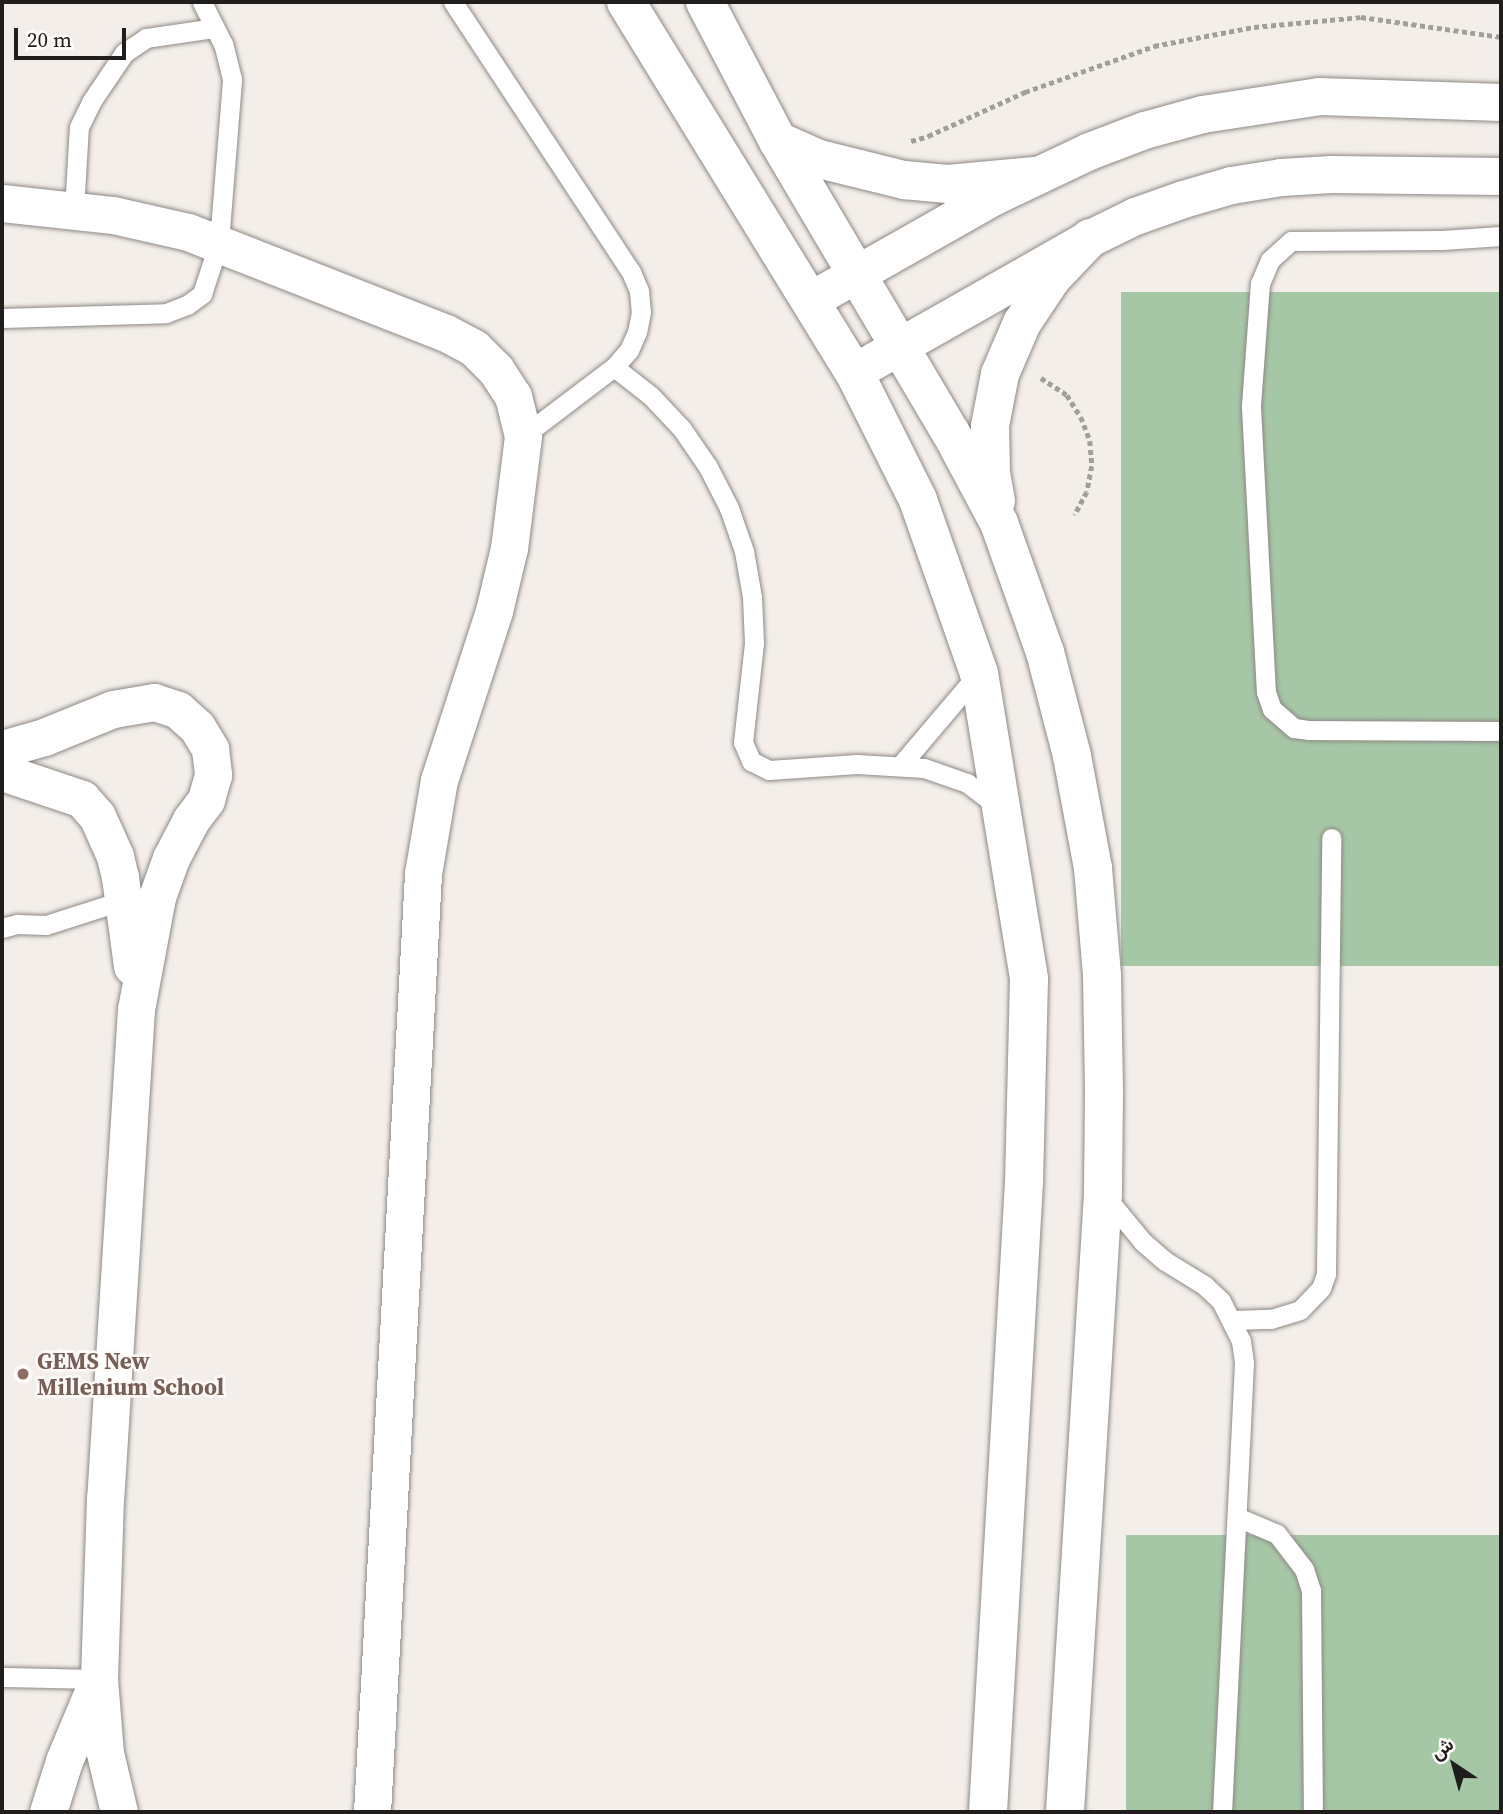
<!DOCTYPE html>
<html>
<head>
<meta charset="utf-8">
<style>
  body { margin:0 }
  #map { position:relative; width:1503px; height:1814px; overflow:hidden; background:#f3eee9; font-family:"Source Serif 4",Vazirmatn,serif }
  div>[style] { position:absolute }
  .green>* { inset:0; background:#a6c7a6; transform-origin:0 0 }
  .path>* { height:4.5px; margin-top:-2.25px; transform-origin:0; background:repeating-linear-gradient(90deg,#a29e9a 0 5px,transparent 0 8.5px) }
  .roads { filter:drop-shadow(0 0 2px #8e8985) drop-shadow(0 0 2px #8e8985) }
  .service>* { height:19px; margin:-9.5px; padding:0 9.5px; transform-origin:9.5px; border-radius:9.5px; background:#fff }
  .minor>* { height:37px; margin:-18.5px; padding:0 18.5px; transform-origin:18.5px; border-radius:18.5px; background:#fff }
  .tertiary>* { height:38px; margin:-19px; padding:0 19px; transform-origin:19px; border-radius:19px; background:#fff }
  .dots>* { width:19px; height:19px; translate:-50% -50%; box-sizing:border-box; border:4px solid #fffbf9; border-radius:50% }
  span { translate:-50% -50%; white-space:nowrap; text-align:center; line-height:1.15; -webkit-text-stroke:5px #fffbf9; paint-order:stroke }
  .education-label { font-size:23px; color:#785e54; font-weight:700 }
  .left { translate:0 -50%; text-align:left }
  .frame { position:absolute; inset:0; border:4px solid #201e1d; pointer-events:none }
  .north { position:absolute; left:1419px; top:1730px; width:70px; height:70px; -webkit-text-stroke:5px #fffbf9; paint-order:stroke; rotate:324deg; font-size:19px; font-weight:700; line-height:28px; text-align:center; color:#201e1d }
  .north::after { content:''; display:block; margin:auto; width:24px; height:32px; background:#201e1d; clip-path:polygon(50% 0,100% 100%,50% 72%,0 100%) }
  .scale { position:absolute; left:14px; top:28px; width:112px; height:32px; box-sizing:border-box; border:4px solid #201e1d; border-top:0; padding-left:9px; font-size:21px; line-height:24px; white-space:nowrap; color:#201e1d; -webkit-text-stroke:5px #fffbf9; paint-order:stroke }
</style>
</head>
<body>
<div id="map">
  <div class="green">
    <i style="left:1121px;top:292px;width:380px;height:674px"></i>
    <i style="left:1501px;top:1535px;width:277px;height:375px;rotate:90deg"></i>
  </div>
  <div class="path">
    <i style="left:911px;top:141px;width:18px;rotate:-16deg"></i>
    <i style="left:928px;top:136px;width:107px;rotate:-24.4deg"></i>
    <i style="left:1025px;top:92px;width:137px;rotate:-19.6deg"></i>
    <i style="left:1154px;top:46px;width:102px;rotate:-10.8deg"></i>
    <i style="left:1254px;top:27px;width:107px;rotate:-5.3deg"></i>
    <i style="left:1361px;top:17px;width:141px;rotate:8.1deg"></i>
    <i style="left:1041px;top:378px;width:31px;rotate:33deg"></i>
    <i style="left:1067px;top:395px;width:26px;rotate:58deg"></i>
    <i style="left:1081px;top:417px;width:26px;rotate:69deg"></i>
    <i style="left:1090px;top:441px;width:25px;rotate:85deg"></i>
    <i style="left:1092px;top:466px;width:26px;rotate:101deg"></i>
    <i style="left:1087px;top:492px;width:26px;rotate:118deg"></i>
  </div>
  <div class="roads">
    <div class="service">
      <i style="left:453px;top:2px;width:323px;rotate:56.6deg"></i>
      <i style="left:631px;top:272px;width:21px;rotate:67deg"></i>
      <i style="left:639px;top:291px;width:21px;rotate:85deg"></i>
      <i style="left:641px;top:312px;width:20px;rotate:101deg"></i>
      <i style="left:637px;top:332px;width:20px;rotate:114deg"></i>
      <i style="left:629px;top:350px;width:23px;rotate:131deg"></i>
      <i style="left:614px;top:367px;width:114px;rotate:142.8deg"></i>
      <i style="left:74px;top:210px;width:83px;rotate:-86.6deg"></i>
      <i style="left:79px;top:127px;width:28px;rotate:-64deg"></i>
      <i style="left:91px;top:102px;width:59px;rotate:-56deg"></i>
      <i style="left:124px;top:53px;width:27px;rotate:-34deg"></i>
      <i style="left:146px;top:38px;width:69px;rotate:-8.4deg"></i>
      <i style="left:1501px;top:236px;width:59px;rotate:176.1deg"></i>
      <i style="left:1442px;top:240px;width:151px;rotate:179.6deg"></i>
      <i style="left:1291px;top:241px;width:28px;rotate:138deg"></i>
      <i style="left:1270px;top:260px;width:25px;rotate:113deg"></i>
      <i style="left:1260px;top:283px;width:124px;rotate:94.2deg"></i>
      <i style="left:1251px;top:407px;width:285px;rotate:87deg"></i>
      <i style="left:1266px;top:692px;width:18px;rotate:71deg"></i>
      <i style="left:1272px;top:709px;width:29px;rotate:41deg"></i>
      <i style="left:1294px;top:728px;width:14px;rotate:8deg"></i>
      <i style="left:1308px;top:730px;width:193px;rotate:0.3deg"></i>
      <i style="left:2px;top:318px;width:164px;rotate:-1.7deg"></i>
      <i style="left:166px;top:313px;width:22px;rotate:-21deg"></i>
      <i style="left:187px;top:305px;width:19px;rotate:-36deg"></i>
      <i style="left:202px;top:294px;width:55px;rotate:-71.9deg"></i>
      <i style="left:219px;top:242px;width:164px;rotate:-85.4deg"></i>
      <i style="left:232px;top:79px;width:36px;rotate:-104deg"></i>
      <i style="left:223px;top:44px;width:47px;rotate:-116.6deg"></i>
      <i style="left:614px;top:367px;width:47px;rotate:38.1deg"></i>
      <i style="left:651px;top:396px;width:45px;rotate:46.8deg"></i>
      <i style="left:682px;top:429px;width:46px;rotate:55.6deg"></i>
      <i style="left:708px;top:467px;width:46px;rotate:62.9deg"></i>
      <i style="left:729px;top:508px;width:46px;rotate:70.8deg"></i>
      <i style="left:744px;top:551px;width:47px;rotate:80.1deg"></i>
      <i style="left:752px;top:597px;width:46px;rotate:87.5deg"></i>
      <i style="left:754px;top:643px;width:100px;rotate:96.3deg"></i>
      <i style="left:743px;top:742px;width:21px;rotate:67deg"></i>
      <i style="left:751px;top:761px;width:20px;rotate:27deg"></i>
      <i style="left:769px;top:770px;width:88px;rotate:-3.9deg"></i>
      <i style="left:857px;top:764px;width:67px;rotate:3.4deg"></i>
      <i style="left:924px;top:768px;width:46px;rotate:19.2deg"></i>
      <i style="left:967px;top:783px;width:41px;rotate:37.1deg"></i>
      <i style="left:900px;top:766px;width:121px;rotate:-49.7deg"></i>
      <i style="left:2px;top:928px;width:16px;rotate:-15deg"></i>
      <i style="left:17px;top:924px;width:29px;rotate:2deg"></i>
      <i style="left:46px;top:925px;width:82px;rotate:-17.8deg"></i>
      <i style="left:1105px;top:1196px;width:60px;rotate:50.4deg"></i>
      <i style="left:1143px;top:1242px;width:29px;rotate:41deg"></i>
      <i style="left:1165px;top:1261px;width:46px;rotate:31.6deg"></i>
      <i style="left:1204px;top:1285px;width:23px;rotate:43deg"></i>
      <i style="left:1221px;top:1301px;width:45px;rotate:63.4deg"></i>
      <i style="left:1241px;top:1341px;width:22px;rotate:82deg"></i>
      <i style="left:1244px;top:1363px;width:450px;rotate:92.8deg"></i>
      <i style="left:1233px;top:1320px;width:38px;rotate:-2deg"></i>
      <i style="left:1271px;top:1319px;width:30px;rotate:-17deg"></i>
      <i style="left:1300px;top:1310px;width:30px;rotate:-46deg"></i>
      <i style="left:1321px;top:1288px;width:15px;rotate:-70deg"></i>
      <i style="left:1326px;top:1274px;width:436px;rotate:-89.3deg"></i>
      <i style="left:1237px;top:1517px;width:43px;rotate:23deg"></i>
      <i style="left:1277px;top:1534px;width:44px;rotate:52.4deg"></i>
      <i style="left:1304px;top:1569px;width:22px;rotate:72deg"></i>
      <i style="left:1311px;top:1590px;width:222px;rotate:89.5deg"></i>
      <i style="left:2px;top:1677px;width:97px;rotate:1.2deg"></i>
    </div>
    <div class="minor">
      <i style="left:2px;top:203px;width:112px;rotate:6.2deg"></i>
      <i style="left:113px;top:215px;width:77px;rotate:12.8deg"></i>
      <i style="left:188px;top:232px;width:277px;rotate:21.4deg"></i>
      <i style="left:446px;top:333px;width:32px;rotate:28deg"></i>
      <i style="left:474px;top:348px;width:31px;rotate:45deg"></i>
      <i style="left:496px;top:370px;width:31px;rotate:57deg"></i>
      <i style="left:513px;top:396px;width:41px;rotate:76deg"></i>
      <i style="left:523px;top:436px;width:113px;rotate:97.1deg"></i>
      <i style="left:509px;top:548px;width:65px;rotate:103.4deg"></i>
      <i style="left:494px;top:611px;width:178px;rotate:108deg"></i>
      <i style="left:439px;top:780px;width:95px;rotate:99.7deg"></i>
      <i style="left:423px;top:874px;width:939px;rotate:93.11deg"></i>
      <i style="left:812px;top:299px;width:207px;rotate:-29.5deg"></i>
      <i style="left:992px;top:197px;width:107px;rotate:-25.4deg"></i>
      <i style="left:1089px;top:151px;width:59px;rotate:-20.9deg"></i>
      <i style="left:1144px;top:130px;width:60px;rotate:-15.4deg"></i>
      <i style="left:1202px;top:114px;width:118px;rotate:-8.7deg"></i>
      <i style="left:1319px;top:96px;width:182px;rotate:1.9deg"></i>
      <i style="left:854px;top:372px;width:271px;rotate:-29.6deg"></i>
      <i style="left:1090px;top:238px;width:50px;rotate:-26.1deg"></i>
      <i style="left:1135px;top:216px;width:51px;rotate:-19.5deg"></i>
      <i style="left:1183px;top:199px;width:50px;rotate:-16.3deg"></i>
      <i style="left:1231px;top:185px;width:51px;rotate:-9.1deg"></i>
      <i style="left:1281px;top:177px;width:50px;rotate:-3.4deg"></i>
      <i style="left:1331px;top:174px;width:170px;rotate:0.7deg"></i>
      <i style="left:2px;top:749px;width:44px;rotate:-15.9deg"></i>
      <i style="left:44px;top:737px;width:74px;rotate:-22.1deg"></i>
      <i style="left:113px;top:709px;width:42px;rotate:-9.7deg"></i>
      <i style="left:154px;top:702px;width:25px;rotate:18deg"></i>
      <i style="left:178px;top:710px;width:25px;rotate:42deg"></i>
      <i style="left:197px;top:727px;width:26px;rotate:59deg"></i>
      <i style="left:210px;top:749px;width:26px;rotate:83deg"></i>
      <i style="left:213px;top:775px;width:26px;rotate:106deg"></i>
      <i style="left:206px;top:800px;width:25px;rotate:127deg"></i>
      <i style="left:191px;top:820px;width:43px;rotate:117.8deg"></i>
      <i style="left:171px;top:858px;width:41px;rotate:109.7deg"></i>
      <i style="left:157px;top:897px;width:114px;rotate:100.6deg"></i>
      <i style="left:136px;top:1009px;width:490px;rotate:93.6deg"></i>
      <i style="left:105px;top:1498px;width:181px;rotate:91.9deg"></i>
      <i style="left:99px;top:1679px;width:74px;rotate:85.4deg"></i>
      <i style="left:105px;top:1753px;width:61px;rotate:76.7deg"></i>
      <i style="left:2px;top:772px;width:84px;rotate:18.6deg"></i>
      <i style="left:82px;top:799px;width:23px;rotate:49deg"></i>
      <i style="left:97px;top:816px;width:44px;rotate:65.8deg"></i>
      <i style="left:115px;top:856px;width:22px;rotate:77deg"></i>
      <i style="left:120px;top:877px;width:90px;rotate:82.3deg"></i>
      <i style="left:48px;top:1812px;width:53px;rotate:-72.6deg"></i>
      <i style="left:64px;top:1761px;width:80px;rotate:-67.3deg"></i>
    </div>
    <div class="tertiary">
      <i style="left:626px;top:2px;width:435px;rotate:58.4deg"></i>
      <i style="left:854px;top:372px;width:143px;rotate:63.4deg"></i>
      <i style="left:918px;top:500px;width:183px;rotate:70.6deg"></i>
      <i style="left:979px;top:673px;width:310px;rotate:80.7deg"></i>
      <i style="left:1029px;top:979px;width:203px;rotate:91.4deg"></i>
      <i style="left:1024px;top:1182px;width:631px;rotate:93.27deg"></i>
      <i style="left:705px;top:2px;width:157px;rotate:62.3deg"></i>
      <i style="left:778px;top:141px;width:339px;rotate:59.4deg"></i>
      <i style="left:951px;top:433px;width:102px;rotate:61.9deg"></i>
      <i style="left:999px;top:523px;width:137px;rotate:70.4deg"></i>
      <i style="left:1045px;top:652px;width:107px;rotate:75.4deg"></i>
      <i style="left:1072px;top:756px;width:114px;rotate:79.4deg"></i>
      <i style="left:1093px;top:868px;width:108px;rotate:85.2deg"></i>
      <i style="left:1102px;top:976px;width:117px;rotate:89deg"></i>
      <i style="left:1104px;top:1093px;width:101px;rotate:90.6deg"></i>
      <i style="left:1103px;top:1194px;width:619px;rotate:93.52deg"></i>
      <i style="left:778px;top:141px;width:45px;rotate:23.7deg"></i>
      <i style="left:819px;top:159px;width:88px;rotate:13.9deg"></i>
      <i style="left:904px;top:180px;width:44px;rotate:5.2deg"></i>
      <i style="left:948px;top:184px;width:87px;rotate:-5.3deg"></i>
      <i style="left:996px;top:501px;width:29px;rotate:-100deg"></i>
      <i style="left:991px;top:472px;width:46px;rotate:-91.2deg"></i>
      <i style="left:990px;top:426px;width:53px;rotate:-79.1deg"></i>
      <i style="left:1000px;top:374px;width:56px;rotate:-66.7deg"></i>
      <i style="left:1022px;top:323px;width:54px;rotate:-56.3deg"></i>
      <i style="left:1052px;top:278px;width:55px;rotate:-46.5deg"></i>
    </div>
  </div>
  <div class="dots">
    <i style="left:23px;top:1374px;background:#8d6e63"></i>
  </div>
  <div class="education-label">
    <span class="left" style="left:37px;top:1374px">GEMS New<br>Millenium School</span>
  </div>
  <div class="frame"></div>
  <div class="north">ش</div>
  <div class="scale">20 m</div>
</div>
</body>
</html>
